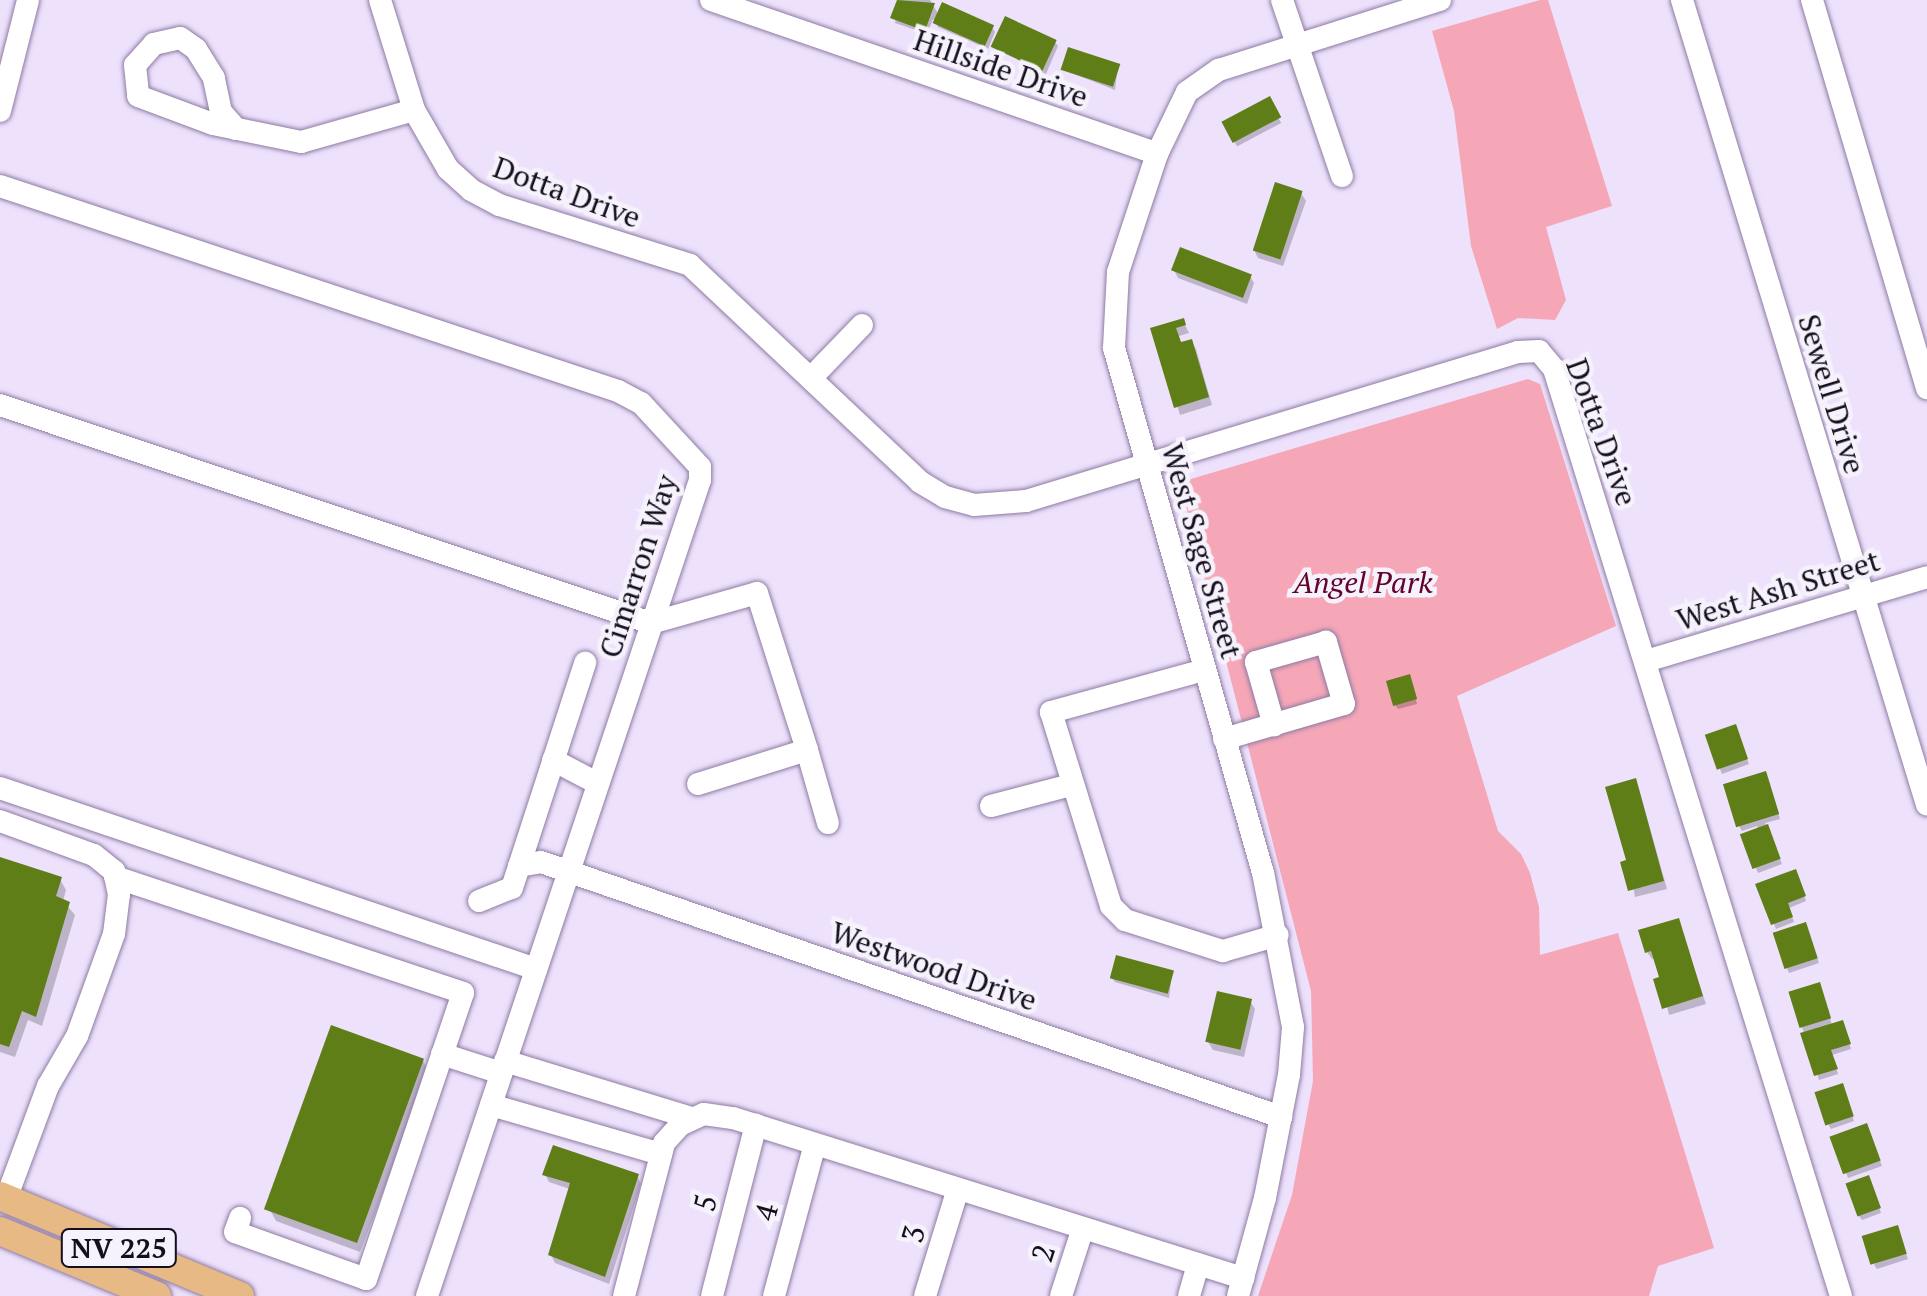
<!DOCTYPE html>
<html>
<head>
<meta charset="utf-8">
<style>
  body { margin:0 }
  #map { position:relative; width:1927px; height:1296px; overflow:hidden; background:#ede1fc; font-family:"PT Serif",serif }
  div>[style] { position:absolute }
  .green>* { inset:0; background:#f5a7b7 }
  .shadow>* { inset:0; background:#0003; transform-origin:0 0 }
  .building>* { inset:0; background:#5f7e17; transform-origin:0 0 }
  .roads { filter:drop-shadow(0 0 2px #8e7ba3) drop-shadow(0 0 2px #8e7ba3) }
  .minor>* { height:22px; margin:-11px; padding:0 11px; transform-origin:11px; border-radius:11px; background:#fff }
  .major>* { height:28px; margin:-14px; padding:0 14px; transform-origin:14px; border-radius:14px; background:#e7b985 }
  span { translate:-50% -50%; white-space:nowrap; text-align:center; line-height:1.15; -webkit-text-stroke:9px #f6f2fb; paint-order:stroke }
  .shield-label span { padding:2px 8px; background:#f6f2fb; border:2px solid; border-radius:8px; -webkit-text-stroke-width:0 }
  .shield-label { font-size:28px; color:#150e1d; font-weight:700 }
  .street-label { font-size:30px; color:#150e1d }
  .park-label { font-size:30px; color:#63022a; font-style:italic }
</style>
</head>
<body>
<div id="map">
  <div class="green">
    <i style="clip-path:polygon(1540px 0,1548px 0,1612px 206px,1546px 227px,1566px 300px,1555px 320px,1518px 318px,1497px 329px,1471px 246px,1454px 111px,1432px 31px)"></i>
    <i style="clip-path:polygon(1528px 379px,1540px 384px,1616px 626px,1457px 696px,1498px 831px,1521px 854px,1530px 873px,1539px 907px,1540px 955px,1618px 933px,1714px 1248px,1658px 1266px,1649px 1296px,1258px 1296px,1292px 1195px,1313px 1081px,1311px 991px,1183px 494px,1191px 479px)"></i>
  </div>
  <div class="shadow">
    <i style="clip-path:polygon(899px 0,930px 0,939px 15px,992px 27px,995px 32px,988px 49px,938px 27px,933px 19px,927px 34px,895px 23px)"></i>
    <i style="clip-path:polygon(1055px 42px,1058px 46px,1046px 74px,994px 47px)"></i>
    <i style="clip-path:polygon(1118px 66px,1115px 90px,1064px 70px)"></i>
    <i style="left:1269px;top:100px;width:26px;height:50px;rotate:62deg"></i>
    <i style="clip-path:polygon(1301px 193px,1306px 201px,1283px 266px,1258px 258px,1254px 250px)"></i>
    <i style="clip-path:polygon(1174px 270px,1250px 276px,1254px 283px,1247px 304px,1178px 278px)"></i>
    <i style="clip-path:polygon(1183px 321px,1189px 333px,1179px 336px,1181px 345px,1191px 342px,1196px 349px,1212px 405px,1180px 415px,1154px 329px)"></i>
    <i style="clip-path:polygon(1411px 681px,1417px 704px,1398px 709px,1395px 705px)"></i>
    <i style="clip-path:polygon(1737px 731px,1749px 764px,1722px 774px,1720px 769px)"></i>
    <i style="clip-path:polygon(1768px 778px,1780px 819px,1765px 823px,1782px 864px,1758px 873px,1743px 836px,1758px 830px,1757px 826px,1742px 831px,1739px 826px)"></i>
    <i style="clip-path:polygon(1639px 789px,1667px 889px,1635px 897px,1629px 862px)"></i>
    <i style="clip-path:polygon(0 859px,60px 879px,66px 890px,63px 901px,75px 915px,42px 1026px,28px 1020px,15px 1057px,0 1052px)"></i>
    <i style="clip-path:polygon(1798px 877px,1806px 901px,1789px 908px,1794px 922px,1776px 929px,1759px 886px)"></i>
    <i style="clip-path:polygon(1678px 921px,1706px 1004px,1669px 1015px,1656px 958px,1652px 959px,1647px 952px)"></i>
    <i style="clip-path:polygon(1807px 930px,1819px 963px,1789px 973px,1787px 968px)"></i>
    <i style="clip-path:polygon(1172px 974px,1169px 998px,1115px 982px,1112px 978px)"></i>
    <i style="clip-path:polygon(1821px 989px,1832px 1025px,1844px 1027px,1851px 1049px,1832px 1055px,1838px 1074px,1819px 1080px,1802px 1027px)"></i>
    <i style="clip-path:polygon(1250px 1001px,1255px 1009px,1244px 1057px,1213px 1050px,1208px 1042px)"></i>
    <i style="clip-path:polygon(423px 1061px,429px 1072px,360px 1252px,276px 1221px,270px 1210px)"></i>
    <i style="clip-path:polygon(1844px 1091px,1854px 1121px,1831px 1129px,1828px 1124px)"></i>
    <i style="clip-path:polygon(1869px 1131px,1882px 1166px,1848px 1178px,1833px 1138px)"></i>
    <i style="clip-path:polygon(545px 1174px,637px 1176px,641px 1184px,609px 1284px,555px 1263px,551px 1255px,570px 1189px,549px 1182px)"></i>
    <i style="clip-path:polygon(1871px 1182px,1881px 1213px,1862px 1220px,1859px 1216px)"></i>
    <i style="clip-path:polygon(1899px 1233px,1908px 1259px,1877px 1269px,1874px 1265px)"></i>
  </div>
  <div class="building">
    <i style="clip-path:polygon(897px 0,935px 3px,925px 31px,890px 18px)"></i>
    <i style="left:942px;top:2px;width:57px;height:23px;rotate:24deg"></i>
    <i style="left:1005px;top:16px;width:57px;height:34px;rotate:25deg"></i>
    <i style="left:1068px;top:47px;width:55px;height:24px;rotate:18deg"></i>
    <i style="left:1270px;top:96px;width:24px;height:55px;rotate:62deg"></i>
    <i style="left:1275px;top:182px;width:29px;height:72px;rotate:18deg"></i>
    <i style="left:1180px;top:247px;width:77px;height:25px;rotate:21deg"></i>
    <i style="clip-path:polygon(1184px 318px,1186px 325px,1176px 328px,1181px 342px,1192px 339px,1209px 397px,1174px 408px,1150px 328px)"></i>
    <i style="left:1410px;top:674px;width:26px;height:25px;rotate:74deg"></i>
    <i style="left:1736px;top:724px;width:37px;height:33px;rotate:71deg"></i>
    <i style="left:1766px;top:771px;width:45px;height:45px;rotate:73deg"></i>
    <i style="clip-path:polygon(1636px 778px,1664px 881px,1628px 891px,1620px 862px,1626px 860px,1605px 787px)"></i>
    <i style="left:1768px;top:824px;width:37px;height:30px;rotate:70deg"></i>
    <i style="clip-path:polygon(0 857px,62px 877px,56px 896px,70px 902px,36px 1017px,22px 1011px,9px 1047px,0 1044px)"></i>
    <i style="clip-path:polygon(1796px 869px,1806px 896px,1788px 903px,1793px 917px,1771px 925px,1755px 884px)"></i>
    <i style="clip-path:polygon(1679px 918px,1703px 996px,1662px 1009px,1653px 979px,1659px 977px,1651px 951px,1645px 953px,1638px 930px)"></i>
    <i style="left:1806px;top:922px;width:38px;height:35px;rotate:72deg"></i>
    <i style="left:1116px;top:955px;width:60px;height:24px;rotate:15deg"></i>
    <i style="left:1820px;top:982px;width:38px;height:33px;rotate:73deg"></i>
    <i style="left:1217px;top:991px;width:36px;height:52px;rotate:13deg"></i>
    <i style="clip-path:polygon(1843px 1020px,1851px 1044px,1831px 1050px,1838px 1069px,1814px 1076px,1800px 1033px)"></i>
    <i style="left:331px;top:1025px;width:99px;height:196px;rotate:20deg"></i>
    <i style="left:1843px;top:1083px;width:35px;height:30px;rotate:72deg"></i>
    <i style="left:1867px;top:1123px;width:40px;height:40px;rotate:70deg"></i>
    <i style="clip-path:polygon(553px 1145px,639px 1174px,605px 1277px,548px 1255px,570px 1183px,542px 1175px)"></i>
    <i style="left:1869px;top:1175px;width:35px;height:25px;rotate:70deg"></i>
    <i style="left:1898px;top:1225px;width:30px;height:38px;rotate:73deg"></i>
  </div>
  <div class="roads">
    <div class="minor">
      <i style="left:380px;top:0;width:115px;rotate:72.8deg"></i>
      <i style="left:414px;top:110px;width:68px;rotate:60deg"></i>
      <i style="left:448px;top:169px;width:31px;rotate:42deg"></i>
      <i style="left:471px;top:190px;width:32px;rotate:28deg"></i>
      <i style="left:499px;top:205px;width:200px;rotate:17.4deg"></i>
      <i style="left:690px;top:265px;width:316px;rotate:43.3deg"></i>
      <i style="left:920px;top:482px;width:29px;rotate:31deg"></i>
      <i style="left:945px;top:497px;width:30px;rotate:15deg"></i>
      <i style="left:974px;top:505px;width:52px;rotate:-4.4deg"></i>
      <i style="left:1026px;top:501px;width:514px;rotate:-16.85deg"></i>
      <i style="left:1518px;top:352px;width:21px;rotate:-3deg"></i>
      <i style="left:1539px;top:351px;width:23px;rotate:50deg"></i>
      <i style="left:1554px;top:369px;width:970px;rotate:72.8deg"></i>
      <i style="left:711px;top:0;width:472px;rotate:19deg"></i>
      <i style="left:1282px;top:0;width:186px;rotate:71.2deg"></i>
      <i style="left:1682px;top:0;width:841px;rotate:73.07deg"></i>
      <i style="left:1812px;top:0;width:405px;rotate:73.5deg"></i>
      <i style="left:0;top:111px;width:114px;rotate:-75.8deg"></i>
      <i style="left:236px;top:129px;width:23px;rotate:-131deg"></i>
      <i style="left:221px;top:112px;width:35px;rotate:-102deg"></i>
      <i style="left:214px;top:78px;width:34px;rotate:-122deg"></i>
      <i style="left:196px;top:49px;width:19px;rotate:-145deg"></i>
      <i style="left:180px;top:38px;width:27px;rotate:167deg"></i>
      <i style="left:154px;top:44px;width:28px;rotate:132deg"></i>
      <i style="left:135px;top:65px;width:31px;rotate:84deg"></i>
      <i style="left:138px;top:96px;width:80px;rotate:20.5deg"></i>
      <i style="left:213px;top:124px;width:90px;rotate:11.6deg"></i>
      <i style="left:301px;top:142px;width:117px;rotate:-15.8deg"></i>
      <i style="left:0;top:186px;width:651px;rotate:18.35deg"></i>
      <i style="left:618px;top:391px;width:26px;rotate:28deg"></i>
      <i style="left:641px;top:403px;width:87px;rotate:47.3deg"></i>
      <i style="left:700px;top:467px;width:13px;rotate:90deg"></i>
      <i style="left:700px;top:480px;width:860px;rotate:108.5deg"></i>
      <i style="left:812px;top:377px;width:72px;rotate:-46.1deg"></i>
      <i style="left:0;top:405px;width:687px;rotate:18.51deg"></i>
      <i style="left:651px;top:623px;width:110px;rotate:-15.8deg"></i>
      <i style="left:757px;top:593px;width:165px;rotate:72.3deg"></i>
      <i style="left:1646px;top:661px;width:293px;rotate:-16.6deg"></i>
      <i style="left:1204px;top:670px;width:159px;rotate:164.6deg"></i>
      <i style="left:1051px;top:712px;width:203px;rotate:72.8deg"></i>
      <i style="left:1111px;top:906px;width:20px;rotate:45deg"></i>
      <i style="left:1125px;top:920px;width:103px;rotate:17.6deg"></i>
      <i style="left:1223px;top:951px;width:57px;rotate:-16.2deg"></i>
      <i style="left:1224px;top:739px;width:125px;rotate:-16.3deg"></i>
      <i style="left:1344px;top:704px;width:65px;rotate:-106.2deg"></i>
      <i style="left:1326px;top:642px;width:73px;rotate:164.1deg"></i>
      <i style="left:1256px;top:662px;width:66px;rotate:74.1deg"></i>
      <i style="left:553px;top:760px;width:50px;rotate:27.6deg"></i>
      <i style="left:698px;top:784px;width:114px;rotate:-17.3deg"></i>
      <i style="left:807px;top:750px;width:76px;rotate:74deg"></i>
      <i style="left:0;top:788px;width:566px;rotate:18.66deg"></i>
      <i style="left:991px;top:806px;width:83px;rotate:-14.7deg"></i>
      <i style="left:0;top:821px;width:100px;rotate:19.9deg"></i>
      <i style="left:94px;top:855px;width:26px;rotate:39deg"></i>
      <i style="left:114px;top:871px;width:24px;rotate:78deg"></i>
      <i style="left:119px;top:894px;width:40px;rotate:97.1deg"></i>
      <i style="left:114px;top:934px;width:109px;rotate:109.9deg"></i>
      <i style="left:77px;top:1036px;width:58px;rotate:120.1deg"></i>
      <i style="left:48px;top:1086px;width:121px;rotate:110.4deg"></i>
      <i style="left:519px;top:866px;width:22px;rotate:-10deg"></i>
      <i style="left:541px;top:862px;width:783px;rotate:19.01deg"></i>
      <i style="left:115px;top:877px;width:367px;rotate:18.4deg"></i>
      <i style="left:463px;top:993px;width:302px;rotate:108.7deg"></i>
      <i style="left:366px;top:1279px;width:139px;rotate:-160.3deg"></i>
      <i style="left:235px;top:1232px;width:15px;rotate:-70deg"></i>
      <i style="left:479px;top:901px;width:35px;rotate:-22deg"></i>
      <i style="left:512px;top:888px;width:237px;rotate:-72deg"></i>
      <i style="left:442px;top:1054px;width:62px;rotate:17.9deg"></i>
      <i style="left:505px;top:1061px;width:195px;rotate:17deg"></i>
      <i style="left:491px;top:1105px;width:177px;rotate:16.1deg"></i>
      <i style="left:624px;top:1296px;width:158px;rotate:-75.3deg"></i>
      <i style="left:664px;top:1143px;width:24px;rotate:-48deg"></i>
      <i style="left:680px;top:1125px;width:26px;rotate:-25deg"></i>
      <i style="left:704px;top:1114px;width:29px;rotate:8deg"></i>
      <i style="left:733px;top:1118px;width:535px;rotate:17.42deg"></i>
      <i style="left:712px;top:1296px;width:177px;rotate:-75.6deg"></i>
      <i style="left:774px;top:1296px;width:157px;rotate:-74.9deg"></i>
      <i style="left:925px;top:1296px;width:112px;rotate:-72.9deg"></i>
      <i style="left:1061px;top:1296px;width:71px;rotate:-72.1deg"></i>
      <i style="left:1189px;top:1296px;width:33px;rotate:-74deg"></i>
      <i style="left:1238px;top:1296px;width:102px;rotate:-74.6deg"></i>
      <i style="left:1265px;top:1198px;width:125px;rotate:-79deg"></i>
      <i style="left:1289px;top:1075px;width:48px;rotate:-85.2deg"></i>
      <i style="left:1293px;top:1027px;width:157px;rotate:-101deg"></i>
      <i style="left:1263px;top:873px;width:546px;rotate:-105.84deg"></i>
      <i style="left:1114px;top:348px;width:76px;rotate:-87deg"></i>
      <i style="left:1118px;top:272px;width:124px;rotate:-71.7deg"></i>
      <i style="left:1157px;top:154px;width:69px;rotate:-64.2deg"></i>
      <i style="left:1187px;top:92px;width:39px;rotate:-35deg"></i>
      <i style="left:1219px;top:70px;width:232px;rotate:-17.6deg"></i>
    </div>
    <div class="major">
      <i style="left:0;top:1196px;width:260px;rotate:22.6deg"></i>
      <i style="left:0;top:1231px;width:170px;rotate:22.5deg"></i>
    </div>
  </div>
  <div class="shield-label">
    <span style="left:119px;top:1248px">NV 225</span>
  </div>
  <div class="street-label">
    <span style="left:1001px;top:68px;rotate:19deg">Hillside Drive</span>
    <span style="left:567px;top:192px;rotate:20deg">Dotta Drive</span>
    <span style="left:1832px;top:394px;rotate:73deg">Sewell Drive</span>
    <span style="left:1602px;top:432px;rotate:70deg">Dotta Drive</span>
    <span style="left:1202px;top:551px;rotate:74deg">West Sage Street</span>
    <span style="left:638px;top:566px;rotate:-72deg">Cimarron Way</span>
    <span style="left:1778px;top:590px;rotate:-17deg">West Ash Street</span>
    <span style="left:934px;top:966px;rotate:19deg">Westwood Drive</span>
    <span style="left:705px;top:1203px;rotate:-76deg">5</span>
    <span style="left:766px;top:1212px;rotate:-75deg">4</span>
    <span style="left:913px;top:1234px;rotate:-73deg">3</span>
    <span style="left:1043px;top:1253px;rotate:-72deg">2</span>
  </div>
  <div class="park-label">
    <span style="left:1363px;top:582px">Angel Park</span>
  </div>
</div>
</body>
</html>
